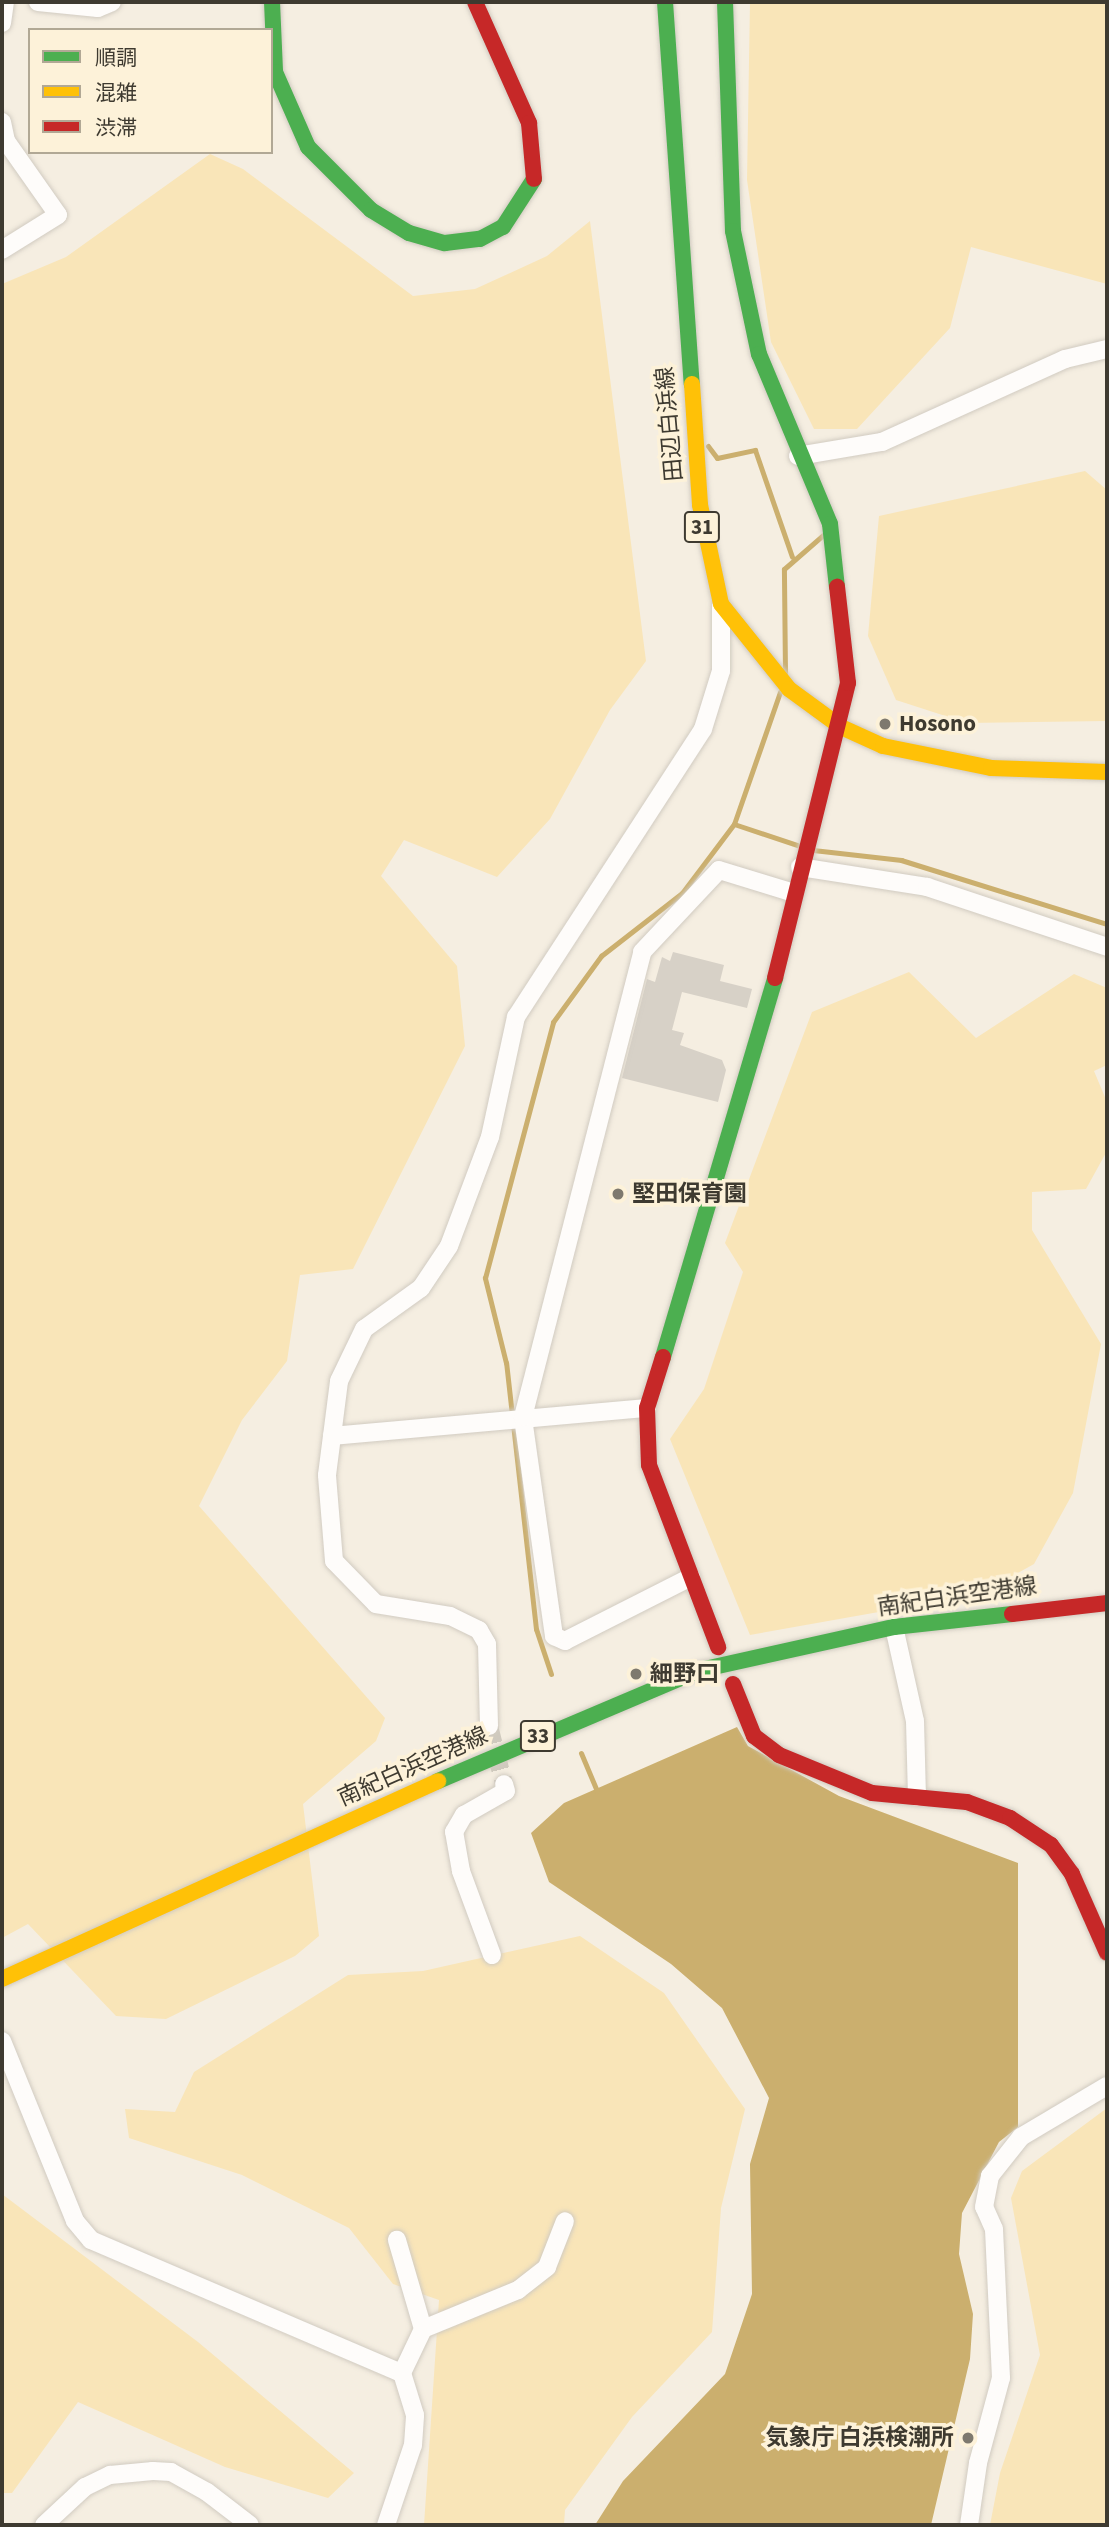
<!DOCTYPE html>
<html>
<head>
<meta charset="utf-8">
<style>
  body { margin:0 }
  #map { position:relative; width:1109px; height:2527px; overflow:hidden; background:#f5eee1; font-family:"Source Sans 3","Noto Sans JP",sans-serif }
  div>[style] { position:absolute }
  .green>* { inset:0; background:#f9e5b8 }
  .water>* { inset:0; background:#cbaf6e }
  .stream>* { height:5px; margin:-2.5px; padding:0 2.5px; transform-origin:2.5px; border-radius:2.5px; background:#cbaf6e }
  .building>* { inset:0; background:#d7d1c7 }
  .street-tunnel>* { height:18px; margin-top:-9px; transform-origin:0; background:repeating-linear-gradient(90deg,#d0cabe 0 18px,transparent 0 27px) }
  .roads { filter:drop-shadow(0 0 2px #d1cbc1) drop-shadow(0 0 2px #d1cbc1) }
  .street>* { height:18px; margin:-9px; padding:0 9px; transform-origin:9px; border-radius:9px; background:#fefcfa }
  .fast>* { height:16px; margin:-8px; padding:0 8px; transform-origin:8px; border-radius:8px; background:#4caf50 }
  .slow>* { height:16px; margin:-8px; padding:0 8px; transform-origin:8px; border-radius:8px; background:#ffc107 }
  .jam>* { height:16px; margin:-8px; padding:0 8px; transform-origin:8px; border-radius:8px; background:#c62828 }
  .dots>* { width:19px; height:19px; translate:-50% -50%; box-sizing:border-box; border:4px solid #fdf2d9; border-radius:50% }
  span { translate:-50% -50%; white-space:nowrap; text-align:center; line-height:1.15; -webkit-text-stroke:7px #fdf2d9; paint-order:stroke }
  .shield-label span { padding:2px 5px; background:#fdf2d9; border:2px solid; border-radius:5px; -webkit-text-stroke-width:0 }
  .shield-label { font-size:21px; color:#3e3a30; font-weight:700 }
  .street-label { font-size:23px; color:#3e3a30 }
  .poi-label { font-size:23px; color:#3e3a30; font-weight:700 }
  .left { translate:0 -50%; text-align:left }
  .right { translate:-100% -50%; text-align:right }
  .frame { position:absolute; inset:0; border:4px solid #3e3a30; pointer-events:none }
  .legend { position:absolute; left:28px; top:28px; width:245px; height:126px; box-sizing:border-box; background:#fdf2d9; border:2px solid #b1a895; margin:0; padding:9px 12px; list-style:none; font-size:21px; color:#3e3a30 }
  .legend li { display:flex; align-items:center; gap:14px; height:35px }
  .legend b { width:35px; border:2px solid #b1a895 }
</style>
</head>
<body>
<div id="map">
  <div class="green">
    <i style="clip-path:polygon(750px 2px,1107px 2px,1107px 284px,971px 247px,950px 328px,857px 429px,814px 429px,771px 342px,747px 180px)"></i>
    <i style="clip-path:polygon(210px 154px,243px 169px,413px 296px,475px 289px,547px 256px,590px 221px,646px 661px,610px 710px,550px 819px,497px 877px,404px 840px,381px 876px,457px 966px,465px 1046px,353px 1269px,300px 1275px,287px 1361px,242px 1420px,199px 1506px,385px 1718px,376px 1741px,303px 1804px,319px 1936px,295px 1956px,166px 2019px,116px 2016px,28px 1924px,2px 1938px,2px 284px,66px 257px)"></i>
    <i style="clip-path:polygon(1085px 471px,1107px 490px,1107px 721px,967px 723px,896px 700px,868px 636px,879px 516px)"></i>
    <i style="clip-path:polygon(909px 972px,976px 1038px,1074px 974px,1107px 988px,1107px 1065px,1094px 1071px,1107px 1102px,1107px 1151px,1086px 1189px,1032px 1192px,1032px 1230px,1101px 1344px,1073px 1493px,1034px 1564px,980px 1594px,750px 1635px,670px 1439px,704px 1389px,743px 1272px,725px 1243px,812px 1012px)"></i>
    <i style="clip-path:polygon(580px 1936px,664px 1993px,745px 2109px,721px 2208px,712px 2332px,632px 2417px,565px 2510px,564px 2525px,424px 2525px,439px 2300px,393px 2284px,349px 2228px,242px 2175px,129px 2138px,125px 2109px,175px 2112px,194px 2072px,348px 1975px,423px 1971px)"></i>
    <i style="clip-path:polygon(1107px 2108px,1107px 2525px,990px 2525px,1000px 2473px,1040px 2355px,1011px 2198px,1022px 2171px)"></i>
    <i style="clip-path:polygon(2px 2194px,198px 2342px,354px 2473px,328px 2498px,225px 2467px,78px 2402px,12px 2493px,2px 2493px)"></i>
  </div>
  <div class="water">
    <i style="clip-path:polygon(737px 1727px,748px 1746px,839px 1796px,1018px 1863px,1018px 2127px,999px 2142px,962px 2213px,959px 2254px,973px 2314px,970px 2359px,931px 2525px,595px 2525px,623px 2481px,725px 2374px,752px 2294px,750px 2164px,769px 2098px,722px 2008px,671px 1964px,549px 1882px,531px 1833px,564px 1803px)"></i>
  </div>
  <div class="stream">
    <i style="left:708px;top:446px;width:15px;rotate:53deg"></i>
    <i style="left:717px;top:458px;width:39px;rotate:-12deg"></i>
    <i style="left:755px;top:450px;width:113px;rotate:70.9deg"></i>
    <i style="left:785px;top:673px;width:104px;rotate:-90.6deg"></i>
    <i style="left:784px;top:569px;width:52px;rotate:-41.1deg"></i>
    <i style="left:734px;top:824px;width:140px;rotate:-70.8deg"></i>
    <i style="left:813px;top:850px;width:89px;rotate:6.5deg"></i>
    <i style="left:901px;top:860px;width:216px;rotate:17.3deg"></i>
    <i style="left:551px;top:1674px;width:47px;rotate:-108.4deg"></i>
    <i style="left:536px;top:1629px;width:268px;rotate:-96.4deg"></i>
    <i style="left:506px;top:1363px;width:88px;rotate:-103.9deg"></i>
    <i style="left:485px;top:1278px;width:265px;rotate:-75.1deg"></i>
    <i style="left:553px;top:1022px;width:82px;rotate:-54deg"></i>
    <i style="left:601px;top:956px;width:103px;rotate:-37.9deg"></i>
    <i style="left:682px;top:893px;width:86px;rotate:-53deg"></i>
    <i style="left:734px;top:824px;width:70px;rotate:18.4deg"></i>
    <i style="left:581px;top:1753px;width:41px;rotate:67.2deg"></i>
  </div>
  <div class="building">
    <i style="clip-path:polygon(673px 952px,724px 965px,720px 981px,752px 989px,747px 1008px,682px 992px,672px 1030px,684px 1033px,680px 1045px,722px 1060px,726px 1070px,718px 1102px,622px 1078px,647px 979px,655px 982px,662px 957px,670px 961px)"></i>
  </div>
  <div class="street-tunnel">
    <i style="left:489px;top:1726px;width:60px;rotate:75.5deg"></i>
  </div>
  <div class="roads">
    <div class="street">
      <i style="left:38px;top:2px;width:60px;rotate:5.7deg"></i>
      <i style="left:98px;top:8px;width:15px;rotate:-23deg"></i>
      <i style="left:2px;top:23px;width:21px;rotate:-82deg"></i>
      <i style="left:2px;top:122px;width:19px;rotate:78deg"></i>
      <i style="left:6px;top:141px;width:90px;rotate:54.9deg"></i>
      <i style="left:58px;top:215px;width:66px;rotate:148deg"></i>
      <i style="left:798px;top:456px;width:85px;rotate:-9.5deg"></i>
      <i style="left:882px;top:442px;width:201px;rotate:-24.4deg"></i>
      <i style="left:1065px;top:359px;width:43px;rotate:-13.4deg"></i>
      <i style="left:800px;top:867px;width:129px;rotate:8.9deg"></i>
      <i style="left:927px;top:887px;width:190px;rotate:18.4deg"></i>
      <i style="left:332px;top:1436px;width:316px;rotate:-5.1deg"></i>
      <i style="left:691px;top:1577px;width:141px;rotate:153.1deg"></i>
      <i style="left:565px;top:1641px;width:12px;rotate:-156deg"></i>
      <i style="left:554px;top:1636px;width:221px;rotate:-98.1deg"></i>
      <i style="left:523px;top:1417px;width:480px;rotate:-75.6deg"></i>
      <i style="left:642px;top:952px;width:112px;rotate:-46.8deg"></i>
      <i style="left:719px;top:870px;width:78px;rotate:17deg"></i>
      <i style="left:894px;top:1627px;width:96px;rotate:77.4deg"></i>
      <i style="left:915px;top:1721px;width:76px;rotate:88.5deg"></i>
      <i style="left:489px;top:1726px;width:82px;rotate:-91.4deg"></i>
      <i style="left:487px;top:1644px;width:16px;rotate:-120deg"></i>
      <i style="left:479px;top:1630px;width:32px;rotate:-154deg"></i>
      <i style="left:450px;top:1616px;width:75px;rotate:-170.8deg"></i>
      <i style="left:376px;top:1604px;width:60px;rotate:-134.3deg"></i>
      <i style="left:334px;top:1561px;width:86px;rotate:-94.7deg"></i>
      <i style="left:327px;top:1475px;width:95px;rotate:-82.7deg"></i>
      <i style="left:339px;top:1381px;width:58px;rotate:-64.3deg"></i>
      <i style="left:364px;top:1329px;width:70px;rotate:-35.7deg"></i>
      <i style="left:421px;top:1288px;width:50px;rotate:-56.3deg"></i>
      <i style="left:449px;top:1246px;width:116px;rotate:-69.4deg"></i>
      <i style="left:490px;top:1137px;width:123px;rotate:-77.8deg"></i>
      <i style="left:516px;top:1017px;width:343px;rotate:-57deg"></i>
      <i style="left:703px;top:729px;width:61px;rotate:-72.8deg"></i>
      <i style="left:721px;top:671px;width:64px;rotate:-90deg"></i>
      <i style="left:492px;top:1955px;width:90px;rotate:-110.3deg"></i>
      <i style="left:461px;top:1871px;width:40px;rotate:-100deg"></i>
      <i style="left:454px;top:1832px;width:20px;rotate:-60deg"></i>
      <i style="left:464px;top:1815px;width:48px;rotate:-29.7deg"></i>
      <i style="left:506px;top:1791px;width:7px;rotate:-106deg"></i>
      <i style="left:2px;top:2041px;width:194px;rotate:67.9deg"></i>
      <i style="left:75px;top:2221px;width:25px;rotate:50deg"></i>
      <i style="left:91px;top:2240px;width:338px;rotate:23.2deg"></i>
      <i style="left:423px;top:2329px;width:103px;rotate:-22.3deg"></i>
      <i style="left:518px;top:2290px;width:37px;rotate:-38deg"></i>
      <i style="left:547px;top:2267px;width:49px;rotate:-68.6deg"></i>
      <i style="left:44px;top:2525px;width:56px;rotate:-42.8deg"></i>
      <i style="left:85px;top:2487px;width:28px;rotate:-26deg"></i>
      <i style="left:110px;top:2475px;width:43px;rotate:-5.3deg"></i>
      <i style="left:153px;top:2471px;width:18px;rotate:3deg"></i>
      <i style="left:171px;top:2472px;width:41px;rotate:29.1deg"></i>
      <i style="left:207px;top:2492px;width:54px;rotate:37.5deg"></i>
      <i style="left:386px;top:2525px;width:84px;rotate:-71.4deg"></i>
      <i style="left:413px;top:2445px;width:30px;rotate:-86deg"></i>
      <i style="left:415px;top:2415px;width:44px;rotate:-107.2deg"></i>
      <i style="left:402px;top:2373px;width:49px;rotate:-64.5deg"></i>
      <i style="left:423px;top:2329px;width:93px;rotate:-106.3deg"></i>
      <i style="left:969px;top:2525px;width:63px;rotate:-81.7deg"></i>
      <i style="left:978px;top:2463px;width:88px;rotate:-74.9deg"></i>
      <i style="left:1001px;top:2378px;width:149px;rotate:-92.7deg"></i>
      <i style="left:994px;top:2229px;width:24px;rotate:-114deg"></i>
      <i style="left:984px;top:2207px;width:32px;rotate:-79deg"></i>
      <i style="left:990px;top:2176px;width:50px;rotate:-51.5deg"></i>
      <i style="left:1021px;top:2137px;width:100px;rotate:-30.7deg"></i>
    </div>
    <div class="fast">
      <i style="left:272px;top:2px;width:70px;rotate:87.5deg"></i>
      <i style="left:275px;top:72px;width:82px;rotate:66.3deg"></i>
      <i style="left:308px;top:147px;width:89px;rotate:45deg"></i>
      <i style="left:371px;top:210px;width:44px;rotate:31.2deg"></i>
      <i style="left:409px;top:233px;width:37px;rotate:16deg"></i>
      <i style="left:445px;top:243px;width:35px;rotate:-7deg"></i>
      <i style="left:480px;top:239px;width:26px;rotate:-28deg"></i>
      <i style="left:503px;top:227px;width:57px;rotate:-57.1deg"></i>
      <i style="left:665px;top:2px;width:383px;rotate:86deg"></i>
      <i style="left:725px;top:2px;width:229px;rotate:88deg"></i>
      <i style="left:733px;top:231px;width:126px;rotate:78.1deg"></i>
      <i style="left:759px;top:354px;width:184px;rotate:67.3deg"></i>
      <i style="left:830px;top:524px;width:63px;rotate:83.7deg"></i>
      <i style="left:663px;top:1357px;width:395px;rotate:-73.5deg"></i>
      <i style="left:438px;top:1781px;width:285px;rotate:-23deg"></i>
      <i style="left:700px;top:1670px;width:199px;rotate:-12.5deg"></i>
      <i style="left:894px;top:1627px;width:119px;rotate:-6.3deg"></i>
    </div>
    <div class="slow">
      <i style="left:692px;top:384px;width:121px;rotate:86.2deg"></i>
      <i style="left:700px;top:505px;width:101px;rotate:78deg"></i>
      <i style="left:721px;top:604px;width:109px;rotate:51.3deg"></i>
      <i style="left:789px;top:689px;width:64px;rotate:36.2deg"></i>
      <i style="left:841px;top:727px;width:46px;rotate:24.3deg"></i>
      <i style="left:883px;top:746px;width:110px;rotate:11.5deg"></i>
      <i style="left:991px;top:768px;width:116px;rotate:2deg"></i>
      <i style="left:2px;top:1979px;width:479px;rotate:-24.4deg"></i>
    </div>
    <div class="jam">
      <i style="left:475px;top:2px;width:133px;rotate:65.9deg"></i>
      <i style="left:529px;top:123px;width:56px;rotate:84.9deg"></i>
      <i style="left:775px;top:978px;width:304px;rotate:-76.1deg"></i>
      <i style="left:848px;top:683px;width:97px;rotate:-96.5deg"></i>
      <i style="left:663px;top:1357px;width:53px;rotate:107.4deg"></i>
      <i style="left:647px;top:1408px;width:57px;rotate:88deg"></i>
      <i style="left:649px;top:1465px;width:195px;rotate:69.2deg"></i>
      <i style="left:1012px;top:1614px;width:96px;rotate:-6.6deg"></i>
      <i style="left:733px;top:1684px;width:56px;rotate:68deg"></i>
      <i style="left:754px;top:1736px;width:31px;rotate:37deg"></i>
      <i style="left:779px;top:1755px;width:100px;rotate:22.2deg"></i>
      <i style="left:872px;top:1793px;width:95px;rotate:5.4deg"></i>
      <i style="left:967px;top:1802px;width:46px;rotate:20.4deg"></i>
      <i style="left:1010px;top:1818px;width:49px;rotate:33.4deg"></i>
      <i style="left:1051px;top:1845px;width:36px;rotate:54deg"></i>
      <i style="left:1072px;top:1874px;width:86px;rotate:66.1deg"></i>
    </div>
  </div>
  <div class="dots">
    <i style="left:885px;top:724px;background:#7e796e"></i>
    <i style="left:618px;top:1194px;background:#7e796e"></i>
    <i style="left:636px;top:1674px;background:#7e796e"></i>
    <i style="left:968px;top:2438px;background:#7e796e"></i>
  </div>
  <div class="shield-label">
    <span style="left:702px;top:527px">31</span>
    <span style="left:538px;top:1736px">33</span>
  </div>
  <div class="street-label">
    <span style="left:670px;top:424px;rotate:-95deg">田辺白浜線</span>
    <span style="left:957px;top:1597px;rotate:-8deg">南紀白浜空港線</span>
    <span style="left:413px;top:1767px;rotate:-24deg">南紀白浜空港線</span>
  </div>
  <div class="poi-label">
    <span class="left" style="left:899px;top:724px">Hosono</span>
    <span class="left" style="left:632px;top:1194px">堅田保育園</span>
    <span class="left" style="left:650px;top:1674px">細野口</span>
    <span class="right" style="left:954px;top:2438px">気象庁 白浜検潮所</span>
  </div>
  <div class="frame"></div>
  <ul class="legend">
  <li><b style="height:9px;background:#4caf50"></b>順調</li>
  <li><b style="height:9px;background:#ffc107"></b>混雑</li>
  <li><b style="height:9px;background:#c62828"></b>渋滞</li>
  </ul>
</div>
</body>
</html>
